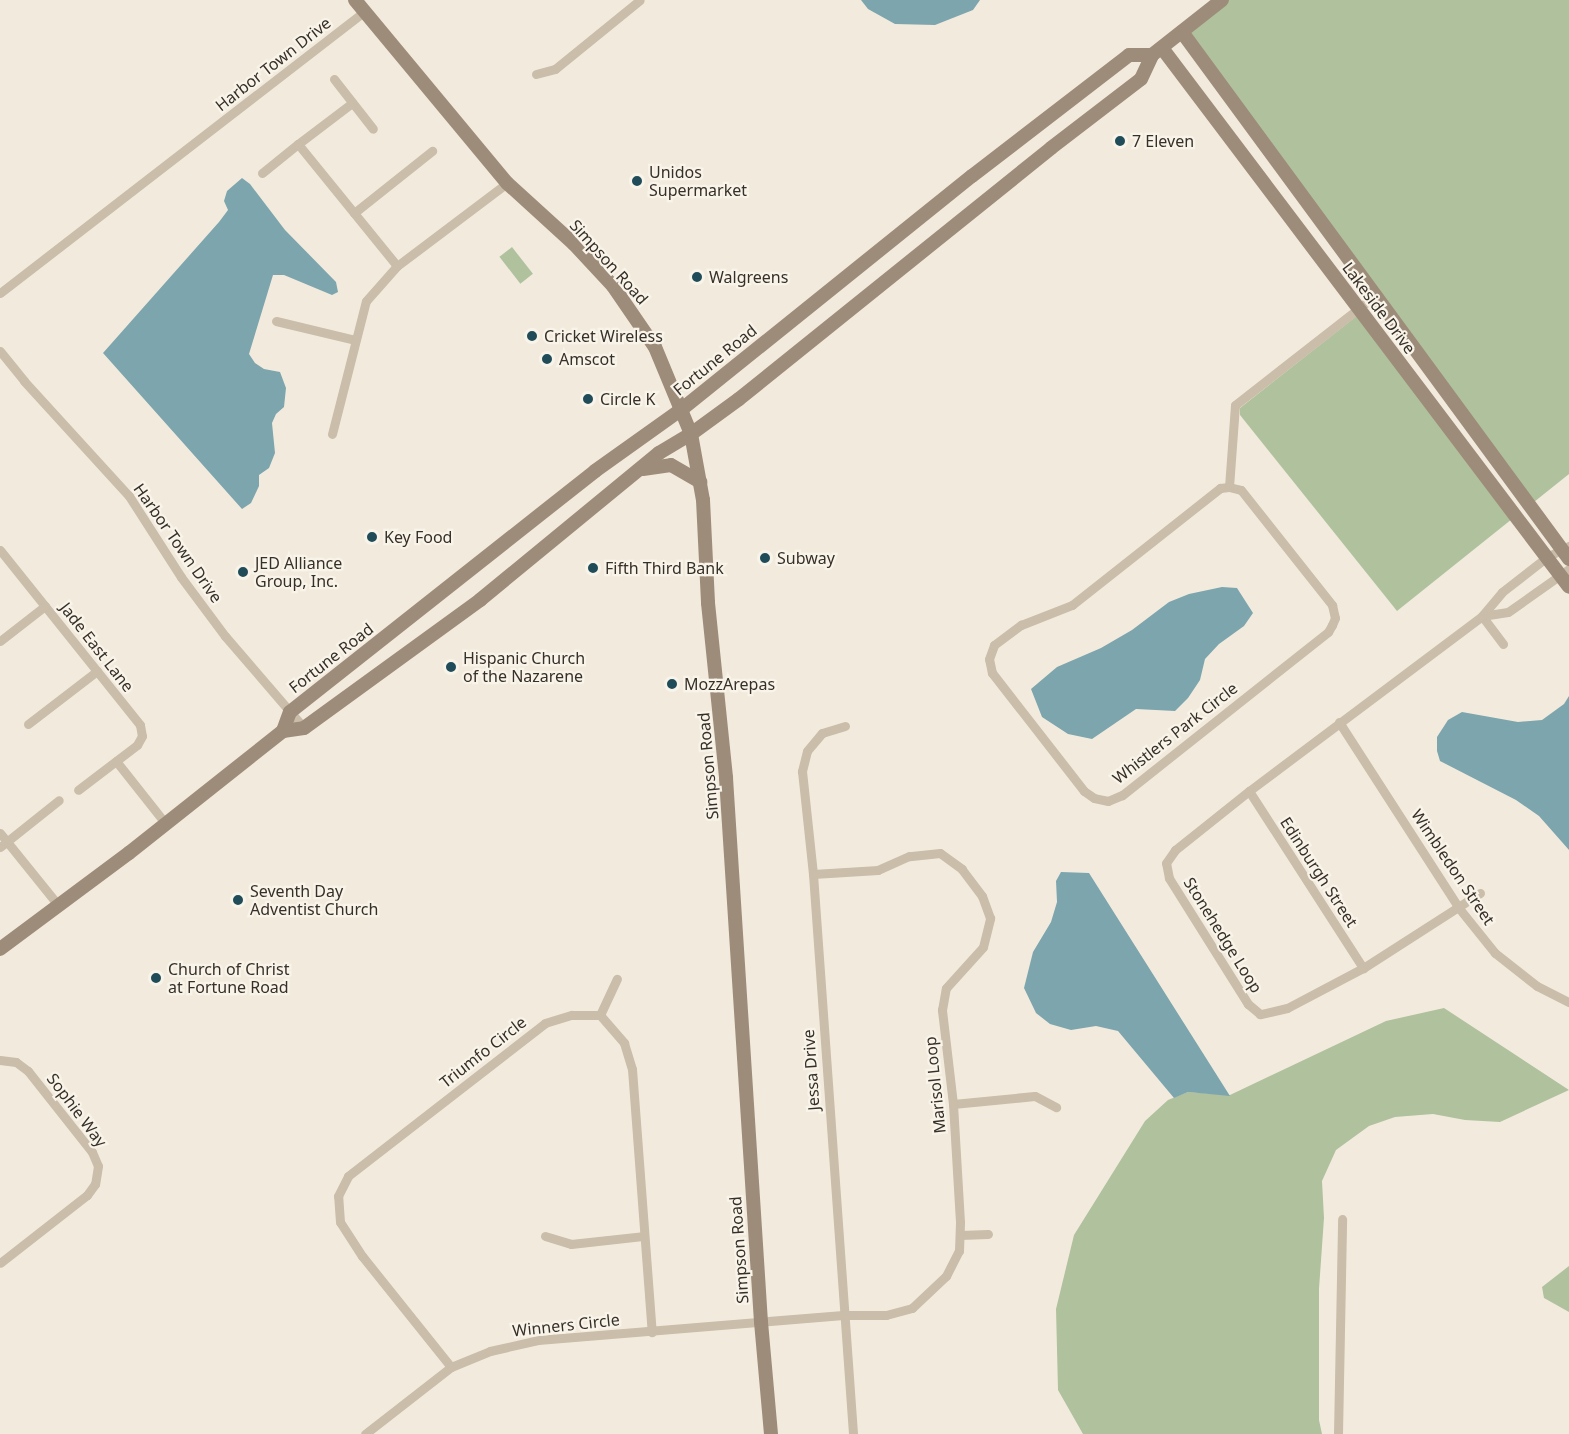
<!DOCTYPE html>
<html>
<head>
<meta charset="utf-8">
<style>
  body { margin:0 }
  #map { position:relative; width:1569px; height:1434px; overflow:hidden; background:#f2ebdd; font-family:"Noto Sans",sans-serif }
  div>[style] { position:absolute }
  .green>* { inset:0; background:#b0c19d; transform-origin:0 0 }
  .water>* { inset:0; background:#7ca5ae }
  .street>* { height:9px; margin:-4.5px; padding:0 4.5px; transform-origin:4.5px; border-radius:4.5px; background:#cabda9 }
  .secondary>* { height:14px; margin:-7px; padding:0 7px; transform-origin:7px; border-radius:7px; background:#9e8c7a }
  .dots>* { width:16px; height:16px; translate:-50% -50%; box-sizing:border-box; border:3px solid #f9f4e9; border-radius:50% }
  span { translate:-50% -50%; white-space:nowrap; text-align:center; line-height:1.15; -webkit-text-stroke:4.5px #f9f4e9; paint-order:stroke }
  .street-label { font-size:16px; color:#372f29 }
  .poi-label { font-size:16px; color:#372f29 }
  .left { translate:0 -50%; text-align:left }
</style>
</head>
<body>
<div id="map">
  <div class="green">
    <i style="clip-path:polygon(1222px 0,1569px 0,1569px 474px,1534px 502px,1185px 29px)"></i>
    <i style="left:512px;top:247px;width:34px;height:16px;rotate:52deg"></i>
    <i style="clip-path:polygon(1358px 315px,1512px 519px,1397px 611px,1240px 415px,1240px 408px)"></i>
    <i style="clip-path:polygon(1444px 1008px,1569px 1090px,1500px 1122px,1465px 1120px,1433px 1114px,1395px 1117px,1369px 1126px,1336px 1150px,1322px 1181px,1324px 1218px,1319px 1289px,1319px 1420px,1322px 1434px,1083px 1434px,1058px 1390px,1056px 1309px,1074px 1235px,1145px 1121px,1168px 1100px,1188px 1092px,1230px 1095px,1386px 1021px)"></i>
    <i style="clip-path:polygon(1569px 1266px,1569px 1312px,1544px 1298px,1542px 1287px)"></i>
  </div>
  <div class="water">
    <i style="clip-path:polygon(861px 0,980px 0,973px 10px,935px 25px,895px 24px,868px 9px)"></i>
    <i style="clip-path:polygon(242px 178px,250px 184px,285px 230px,336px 282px,338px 292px,332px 295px,284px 275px,273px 275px,249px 354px,255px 363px,264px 369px,280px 372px,286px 388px,284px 407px,276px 414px,272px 423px,275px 453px,269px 468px,259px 475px,259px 486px,251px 503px,242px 509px,103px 353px,219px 222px,228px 210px,224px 201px,227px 191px)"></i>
    <i style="clip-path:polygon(1222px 587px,1237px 588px,1253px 613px,1244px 626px,1219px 644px,1205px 659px,1200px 680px,1188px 698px,1175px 711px,1136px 709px,1092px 739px,1068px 734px,1042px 717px,1031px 689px,1057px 667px,1101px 648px,1132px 630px,1169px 602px,1189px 594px)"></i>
    <i style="clip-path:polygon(1569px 696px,1569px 850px,1539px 816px,1516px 800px,1440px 761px,1437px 751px,1437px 737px,1448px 720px,1462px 712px,1518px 722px,1542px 720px,1564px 704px)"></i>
    <i style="clip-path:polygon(1061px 872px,1089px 873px,1230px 1096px,1188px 1092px,1174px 1098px,1118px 1031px,1096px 1026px,1071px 1030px,1050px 1024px,1036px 1013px,1024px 988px,1033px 952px,1051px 922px,1057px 902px,1056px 881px)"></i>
  </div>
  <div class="street">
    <i style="left:536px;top:74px;width:20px;rotate:-15deg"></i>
    <i style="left:555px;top:69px;width:109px;rotate:-39.1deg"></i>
    <i style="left:334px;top:79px;width:63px;rotate:52deg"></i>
    <i style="left:352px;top:103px;width:68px;rotate:142.8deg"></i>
    <i style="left:298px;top:144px;width:157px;rotate:50.9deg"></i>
    <i style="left:262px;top:173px;width:46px;rotate:-38.9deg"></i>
    <i style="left:354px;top:213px;width:100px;rotate:-38.5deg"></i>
    <i style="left:0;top:293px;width:460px;rotate:-37.7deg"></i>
    <i style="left:276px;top:321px;width:81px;rotate:13.5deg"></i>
    <i style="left:0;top:351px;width:38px;rotate:51deg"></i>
    <i style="left:24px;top:381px;width:156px;rotate:47.6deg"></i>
    <i style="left:129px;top:496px;width:96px;rotate:57.3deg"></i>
    <i style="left:181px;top:577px;width:74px;rotate:53.3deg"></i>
    <i style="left:225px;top:636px;width:121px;rotate:49.3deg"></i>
    <i style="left:332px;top:434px;width:137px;rotate:-75.7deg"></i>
    <i style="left:366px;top:301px;width:47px;rotate:-48.5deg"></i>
    <i style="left:397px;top:266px;width:138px;rotate:-37deg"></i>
    <i style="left:1229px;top:487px;width:12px;rotate:14deg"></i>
    <i style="left:1241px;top:490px;width:147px;rotate:51.6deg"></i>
    <i style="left:1332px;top:605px;width:13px;rotate:77deg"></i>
    <i style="left:1335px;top:618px;width:8px;rotate:113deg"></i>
    <i style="left:1332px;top:625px;width:8px;rotate:120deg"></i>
    <i style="left:1328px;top:632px;width:263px;rotate:141.6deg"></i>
    <i style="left:1122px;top:795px;width:15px;rotate:157deg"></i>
    <i style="left:1108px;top:801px;width:14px;rotate:-168deg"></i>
    <i style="left:1094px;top:798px;width:12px;rotate:-145deg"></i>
    <i style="left:1084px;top:791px;width:150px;rotate:-127.9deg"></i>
    <i style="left:992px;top:673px;width:14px;rotate:-102deg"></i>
    <i style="left:989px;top:659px;width:15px;rotate:-70deg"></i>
    <i style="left:994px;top:645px;width:34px;rotate:-37deg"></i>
    <i style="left:1021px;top:625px;width:55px;rotate:-21.4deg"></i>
    <i style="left:1072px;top:605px;width:189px;rotate:-38.3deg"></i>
    <i style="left:1220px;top:488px;width:9px;rotate:-6deg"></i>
    <i style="left:1229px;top:487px;width:82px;rotate:-85.8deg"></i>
    <i style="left:1235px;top:405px;width:179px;rotate:-38deg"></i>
    <i style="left:0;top:550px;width:224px;rotate:51.3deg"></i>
    <i style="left:140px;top:725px;width:11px;rotate:80deg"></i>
    <i style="left:142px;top:736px;width:10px;rotate:119deg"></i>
    <i style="left:137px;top:745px;width:74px;rotate:142.7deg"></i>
    <i style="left:1482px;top:616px;width:26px;rotate:-9deg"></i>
    <i style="left:1508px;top:612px;width:75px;rotate:-35.2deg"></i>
    <i style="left:1482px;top:616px;width:35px;rotate:53deg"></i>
    <i style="left:0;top:641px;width:57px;rotate:-37.9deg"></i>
    <i style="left:1339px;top:722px;width:220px;rotate:57.2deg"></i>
    <i style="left:1458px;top:907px;width:59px;rotate:51.2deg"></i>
    <i style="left:1495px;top:953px;width:53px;rotate:38.2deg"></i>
    <i style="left:1537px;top:986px;width:36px;rotate:27deg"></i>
    <i style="left:28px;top:724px;width:87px;rotate:-37.5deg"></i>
    <i style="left:845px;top:726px;width:24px;rotate:163deg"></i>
    <i style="left:822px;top:733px;width:23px;rotate:130deg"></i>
    <i style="left:807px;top:751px;width:21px;rotate:104deg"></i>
    <i style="left:802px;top:771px;width:104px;rotate:83.9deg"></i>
    <i style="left:813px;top:874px;width:561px;rotate:85.91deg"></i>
    <i style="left:116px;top:761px;width:80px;rotate:51.6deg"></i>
    <i style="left:1249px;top:791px;width:211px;rotate:57.2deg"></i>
    <i style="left:0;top:833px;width:92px;rotate:51.1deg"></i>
    <i style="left:0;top:847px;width:75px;rotate:-38.5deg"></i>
    <i style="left:1480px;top:893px;width:139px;rotate:147.3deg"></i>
    <i style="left:1363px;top:968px;width:86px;rotate:152.2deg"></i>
    <i style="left:1287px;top:1008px;width:28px;rotate:167deg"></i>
    <i style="left:1260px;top:1014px;width:16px;rotate:-140deg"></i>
    <i style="left:1248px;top:1004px;width:149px;rotate:-122.1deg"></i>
    <i style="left:1169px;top:878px;width:15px;rotate:-101deg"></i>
    <i style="left:1166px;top:863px;width:16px;rotate:-55deg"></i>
    <i style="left:1175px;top:850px;width:95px;rotate:-38.6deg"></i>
    <i style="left:1249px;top:791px;width:291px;rotate:-36.9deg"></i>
    <i style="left:1482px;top:616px;width:31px;rotate:-50deg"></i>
    <i style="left:1502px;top:592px;width:57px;rotate:-37.9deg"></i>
    <i style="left:1547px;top:557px;width:25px;rotate:-27deg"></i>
    <i style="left:600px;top:1015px;width:40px;rotate:-65deg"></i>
    <i style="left:0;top:1060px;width:16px;rotate:7deg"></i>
    <i style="left:16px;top:1062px;width:15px;rotate:37deg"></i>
    <i style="left:28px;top:1071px;width:103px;rotate:51.7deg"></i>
    <i style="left:92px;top:1152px;width:15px;rotate:67deg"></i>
    <i style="left:98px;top:1166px;width:18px;rotate:99deg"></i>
    <i style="left:95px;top:1184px;width:14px;rotate:126deg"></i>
    <i style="left:87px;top:1195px;width:110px;rotate:142deg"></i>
    <i style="left:953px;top:1104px;width:82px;rotate:-5.6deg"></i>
    <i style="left:1035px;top:1096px;width:24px;rotate:28deg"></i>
    <i style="left:960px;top:1235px;width:28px;rotate:-2deg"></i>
    <i style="left:545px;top:1236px;width:27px;rotate:17deg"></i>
    <i style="left:571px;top:1244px;width:72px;rotate:-6.3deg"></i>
    <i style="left:451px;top:1367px;width:142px;rotate:-128.7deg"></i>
    <i style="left:362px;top:1256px;width:40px;rotate:-122.9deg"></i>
    <i style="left:340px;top:1222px;width:26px;rotate:-94deg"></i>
    <i style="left:338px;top:1196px;width:22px;rotate:-63deg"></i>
    <i style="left:348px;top:1176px;width:249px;rotate:-37.8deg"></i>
    <i style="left:545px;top:1023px;width:28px;rotate:-17deg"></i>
    <i style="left:572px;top:1015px;width:28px"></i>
    <i style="left:600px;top:1015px;width:37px;rotate:49deg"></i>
    <i style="left:624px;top:1043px;width:27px;rotate:73deg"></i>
    <i style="left:632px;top:1069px;width:264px;rotate:85.7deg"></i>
    <i style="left:365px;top:1434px;width:109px;rotate:-37.9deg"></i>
    <i style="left:451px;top:1367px;width:42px;rotate:-22.3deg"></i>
    <i style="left:490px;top:1351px;width:49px;rotate:-12.9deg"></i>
    <i style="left:538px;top:1340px;width:306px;rotate:-4.7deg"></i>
    <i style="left:843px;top:1315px;width:43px"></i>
    <i style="left:886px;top:1315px;width:27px;rotate:-15deg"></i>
    <i style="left:912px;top:1308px;width:47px;rotate:-43.3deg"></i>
    <i style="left:946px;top:1276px;width:28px;rotate:-63deg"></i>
    <i style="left:959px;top:1251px;width:29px;rotate:-88deg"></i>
    <i style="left:960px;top:1222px;width:118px;rotate:-93.4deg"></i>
    <i style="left:953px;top:1104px;width:95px;rotate:-96.7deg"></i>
    <i style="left:942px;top:1010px;width:22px;rotate:-80deg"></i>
    <i style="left:946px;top:988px;width:55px;rotate:-47.9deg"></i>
    <i style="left:983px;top:947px;width:30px;rotate:-76deg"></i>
    <i style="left:990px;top:918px;width:23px;rotate:-110deg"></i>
    <i style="left:982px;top:896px;width:34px;rotate:-127deg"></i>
    <i style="left:962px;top:869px;width:27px;rotate:-144deg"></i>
    <i style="left:940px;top:853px;width:31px;rotate:174deg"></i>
    <i style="left:909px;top:856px;width:34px;rotate:156deg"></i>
    <i style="left:878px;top:870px;width:65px;rotate:176.5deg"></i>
    <i style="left:1338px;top:1434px;width:215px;rotate:-88.9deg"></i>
  </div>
  <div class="secondary">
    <i style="left:355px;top:0;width:238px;rotate:50.3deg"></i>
    <i style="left:507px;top:183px;width:91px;rotate:42.3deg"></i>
    <i style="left:574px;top:244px;width:57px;rotate:47.1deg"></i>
    <i style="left:613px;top:286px;width:74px;rotate:55.5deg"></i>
    <i style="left:655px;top:347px;width:94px;rotate:67.5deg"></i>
    <i style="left:691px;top:434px;width:67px;rotate:79.7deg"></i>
    <i style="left:703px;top:500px;width:103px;rotate:87.2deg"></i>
    <i style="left:708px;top:603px;width:176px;rotate:84.1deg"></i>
    <i style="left:726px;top:778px;width:545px;rotate:86.32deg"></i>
    <i style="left:761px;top:1322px;width:112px;rotate:84.9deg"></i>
    <i style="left:1182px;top:32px;width:654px;rotate:53.71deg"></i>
    <i style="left:1162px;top:48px;width:675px;rotate:52.94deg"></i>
    <i style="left:643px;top:469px;width:28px;rotate:-8deg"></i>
    <i style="left:671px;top:465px;width:34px;rotate:30deg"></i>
    <i style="left:283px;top:731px;width:20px;rotate:-70deg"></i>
    <i style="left:290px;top:712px;width:389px;rotate:-38.3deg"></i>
    <i style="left:595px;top:471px;width:107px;rotate:-35.5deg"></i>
    <i style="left:682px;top:409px;width:372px;rotate:-38.8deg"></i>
    <i style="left:972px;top:176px;width:198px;rotate:-37.6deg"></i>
    <i style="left:1129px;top:55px;width:23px"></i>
    <i style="left:0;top:949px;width:161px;rotate:-36.7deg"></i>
    <i style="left:129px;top:853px;width:196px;rotate:-38.4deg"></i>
    <i style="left:283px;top:731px;width:21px;rotate:-8deg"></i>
    <i style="left:304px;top:728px;width:218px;rotate:-36deg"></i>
    <i style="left:480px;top:600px;width:232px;rotate:-39.4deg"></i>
    <i style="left:659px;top:453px;width:37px;rotate:-31deg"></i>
    <i style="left:691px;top:434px;width:59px;rotate:-36.1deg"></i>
    <i style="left:739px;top:399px;width:400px;rotate:-38.8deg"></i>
    <i style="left:1051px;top:148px;width:113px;rotate:-37.5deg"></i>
    <i style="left:1141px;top:79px;width:26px;rotate:-65deg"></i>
    <i style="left:1152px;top:55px;width:89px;rotate:-38.2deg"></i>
  </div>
  <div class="dots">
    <i style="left:1120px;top:141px;background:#1f4c58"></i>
    <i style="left:637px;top:181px;background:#1f4c58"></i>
    <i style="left:697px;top:277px;background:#1f4c58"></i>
    <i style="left:532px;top:336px;background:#1f4c58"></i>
    <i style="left:547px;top:359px;background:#1f4c58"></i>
    <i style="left:588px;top:399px;background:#1f4c58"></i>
    <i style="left:372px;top:537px;background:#1f4c58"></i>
    <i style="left:765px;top:558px;background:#1f4c58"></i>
    <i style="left:593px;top:568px;background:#1f4c58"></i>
    <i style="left:243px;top:572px;background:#1f4c58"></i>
    <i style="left:451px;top:667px;background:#1f4c58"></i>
    <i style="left:672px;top:684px;background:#1f4c58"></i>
    <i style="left:238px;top:900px;background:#1f4c58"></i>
    <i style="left:156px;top:978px;background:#1f4c58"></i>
  </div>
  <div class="street-label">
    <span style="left:273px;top:64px;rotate:-38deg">Harbor Town Drive</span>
    <span style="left:609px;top:262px;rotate:48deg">Simpson Road</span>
    <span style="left:1379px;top:308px;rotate:53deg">Lakeside Drive</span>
    <span style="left:715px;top:360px;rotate:-39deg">Fortune Road</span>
    <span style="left:178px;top:543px;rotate:55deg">Harbor Town Drive</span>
    <span style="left:97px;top:647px;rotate:52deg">Jade East Lane</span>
    <span style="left:331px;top:658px;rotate:-38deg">Fortune Road</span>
    <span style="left:1175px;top:733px;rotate:-38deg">Whistlers Park Circle</span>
    <span style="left:708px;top:766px;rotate:-95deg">Simpson Road</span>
    <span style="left:1453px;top:867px;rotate:56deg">Wimbledon Street</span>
    <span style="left:1319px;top:872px;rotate:57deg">Edinburgh Street</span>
    <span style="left:1223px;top:935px;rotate:58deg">Stonehedge Loop</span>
    <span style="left:483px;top:1052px;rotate:-38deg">Triumfo Circle</span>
    <span style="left:811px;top:1070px;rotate:-94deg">Jessa Drive</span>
    <span style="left:935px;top:1085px;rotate:-96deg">Marisol Loop</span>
    <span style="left:77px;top:1110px;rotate:53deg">Sophie Way</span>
    <span style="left:739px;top:1250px;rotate:-94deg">Simpson Road</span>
    <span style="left:566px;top:1325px;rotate:-6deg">Winners Circle</span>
  </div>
  <div class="poi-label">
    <span class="left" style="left:1132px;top:141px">7 Eleven</span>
    <span class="left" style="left:649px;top:181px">Unidos<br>Supermarket</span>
    <span class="left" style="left:709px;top:277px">Walgreens</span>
    <span class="left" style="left:544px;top:336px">Cricket Wireless</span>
    <span class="left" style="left:559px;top:359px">Amscot</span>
    <span class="left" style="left:600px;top:399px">Circle K</span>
    <span class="left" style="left:384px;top:537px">Key Food</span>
    <span class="left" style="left:777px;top:558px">Subway</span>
    <span class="left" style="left:255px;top:572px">JED Alliance<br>Group, Inc.</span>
    <span class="left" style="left:605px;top:568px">Fifth Third Bank</span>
    <span class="left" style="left:463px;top:667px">Hispanic Church<br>of the Nazarene</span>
    <span class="left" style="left:684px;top:684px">MozzArepas</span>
    <span class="left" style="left:250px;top:900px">Seventh Day<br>Adventist Church</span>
    <span class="left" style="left:168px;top:978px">Church of Christ<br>at Fortune Road</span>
  </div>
</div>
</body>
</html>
